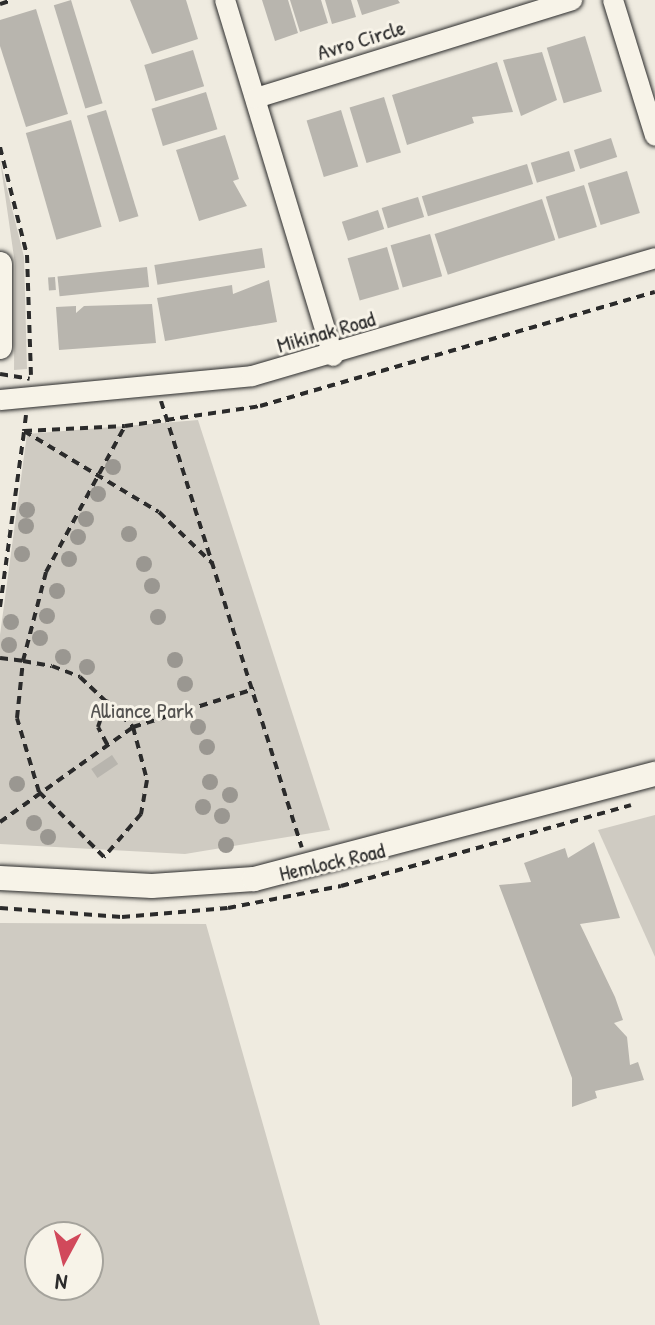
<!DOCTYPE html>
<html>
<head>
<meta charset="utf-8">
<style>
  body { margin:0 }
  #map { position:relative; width:655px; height:1325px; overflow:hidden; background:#efebe0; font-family:"Patrick Hand",sans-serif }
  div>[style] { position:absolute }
  .green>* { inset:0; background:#cfcbc2 }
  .building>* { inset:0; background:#b8b5ae; transform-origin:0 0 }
  .path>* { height:4px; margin-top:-2px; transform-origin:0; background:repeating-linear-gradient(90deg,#2b2b2b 0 8px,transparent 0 14px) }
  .roads { filter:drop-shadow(0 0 2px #2b2b2b) drop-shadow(0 0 2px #2b2b2b) }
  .minor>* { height:20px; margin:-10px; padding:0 10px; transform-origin:10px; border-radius:10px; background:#f7f3e8 }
  .tertiary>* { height:24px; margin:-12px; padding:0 12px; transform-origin:12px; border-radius:12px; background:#f7f3e8 }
  .trees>* { width:16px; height:16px; margin:-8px; border-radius:50%; background:#9a9791 }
  span { translate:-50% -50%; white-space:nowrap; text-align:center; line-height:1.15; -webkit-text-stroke:6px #f7f3e8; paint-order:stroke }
  .street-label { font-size:22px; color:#2b2b2b }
  .park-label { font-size:22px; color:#545351 }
  .north { position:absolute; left:24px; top:1221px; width:80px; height:80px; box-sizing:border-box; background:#f7f3e8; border:2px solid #a5a39c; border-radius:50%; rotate:187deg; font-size:22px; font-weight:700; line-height:32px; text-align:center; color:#2b2b2b }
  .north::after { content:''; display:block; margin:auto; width:28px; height:36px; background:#d1495b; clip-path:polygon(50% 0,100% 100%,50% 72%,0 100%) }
</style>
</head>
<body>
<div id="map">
  <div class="green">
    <i style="clip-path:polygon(0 160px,24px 257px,27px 369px,14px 370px,15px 264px)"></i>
    <i style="clip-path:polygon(198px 420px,330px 830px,185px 854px,0 844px,0 635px,27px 434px)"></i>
    <i style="clip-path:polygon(655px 815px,655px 957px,598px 830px)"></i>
    <i style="clip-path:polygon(evenodd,0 923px,206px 924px,320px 1325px,0 1325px,0 923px,40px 1237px,88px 1237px,88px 1285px,40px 1285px,40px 1237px)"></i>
  </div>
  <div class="building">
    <i style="left:71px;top:0;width:108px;height:18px;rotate:73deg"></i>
    <i style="clip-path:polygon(130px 0,186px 0,198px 39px,152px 54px)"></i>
    <i style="clip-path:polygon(262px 0,288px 0,298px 33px,275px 41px)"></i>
    <i style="clip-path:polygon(290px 0,321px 0,328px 23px,300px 32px)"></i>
    <i style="clip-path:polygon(325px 0,351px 0,356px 17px,332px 24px)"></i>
    <i style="clip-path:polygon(357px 0,398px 0,400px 3px,362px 15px)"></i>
    <i style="clip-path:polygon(36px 9px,68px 114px,26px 127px,0 46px,0 20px)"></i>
    <i style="left:585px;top:36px;width:58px;height:40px;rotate:73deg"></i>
    <i style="left:193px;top:50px;width:38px;height:51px;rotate:73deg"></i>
    <i style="clip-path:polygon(542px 52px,557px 100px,521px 116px,503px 60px)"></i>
    <i style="clip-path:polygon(497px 62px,513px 112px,472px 117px,474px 123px,407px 145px,392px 95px)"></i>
    <i style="left:206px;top:92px;width:39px;height:57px;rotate:73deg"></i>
    <i style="left:384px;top:97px;width:58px;height:36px;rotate:73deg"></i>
    <i style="left:106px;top:110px;width:111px;height:20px;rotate:73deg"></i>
    <i style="left:341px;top:110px;width:59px;height:36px;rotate:73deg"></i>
    <i style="left:71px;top:120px;width:111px;height:47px;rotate:74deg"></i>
    <i style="clip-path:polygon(225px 135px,239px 179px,233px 181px,247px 206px,199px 221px,176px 150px)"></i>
    <i style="left:611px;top:138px;width:20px;height:39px;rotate:72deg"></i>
    <i style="left:569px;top:151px;width:21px;height:40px;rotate:73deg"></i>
    <i style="left:527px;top:164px;width:21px;height:110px;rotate:73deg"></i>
    <i style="left:627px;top:171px;width:44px;height:41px;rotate:73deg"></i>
    <i style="left:584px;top:185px;width:44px;height:40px;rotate:73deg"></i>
    <i style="left:418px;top:197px;width:21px;height:38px;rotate:73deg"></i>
    <i style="left:542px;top:199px;width:43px;height:113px;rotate:72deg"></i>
    <i style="left:378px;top:210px;width:20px;height:38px;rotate:72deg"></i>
    <i style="left:430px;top:234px;width:44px;height:41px;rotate:74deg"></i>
    <i style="left:387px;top:247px;width:44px;height:41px;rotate:74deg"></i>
    <i style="left:262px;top:248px;width:20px;height:109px;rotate:81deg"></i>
    <i style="left:147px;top:267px;width:20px;height:90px;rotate:84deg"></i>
    <i style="left:55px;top:277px;width:13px;height:7px;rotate:86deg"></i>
    <i style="clip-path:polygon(269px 280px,277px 322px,165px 341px,157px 298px,232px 285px,233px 294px)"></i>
    <i style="clip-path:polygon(152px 304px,156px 343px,59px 350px,56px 307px,76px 306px,76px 313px,84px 306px)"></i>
    <i style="left:112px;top:755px;width:11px;height:25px;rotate:56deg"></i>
    <i style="clip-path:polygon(594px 842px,620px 918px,580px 924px,615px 997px,623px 1020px,614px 1023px,627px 1037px,630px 1065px,638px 1062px,644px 1080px,595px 1091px,597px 1098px,572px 1107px,572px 1078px,499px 885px,531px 882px,524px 863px,565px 848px,568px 858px)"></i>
  </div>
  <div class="path">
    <i style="left:0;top:4px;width:13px;rotate:-18deg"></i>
    <i style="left:0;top:147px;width:111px;rotate:76deg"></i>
    <i style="left:27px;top:255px;width:120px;rotate:88.1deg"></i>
    <i style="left:0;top:374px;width:30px;rotate:9deg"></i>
    <i style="left:161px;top:401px;width:468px;rotate:72.5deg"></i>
    <i style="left:26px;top:415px;width:16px;rotate:97deg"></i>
    <i style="left:24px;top:431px;width:157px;rotate:31deg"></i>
    <i style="left:159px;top:512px;width:74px;rotate:43.9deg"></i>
    <i style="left:0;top:607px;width:178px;rotate:-82.2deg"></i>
    <i style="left:24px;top:431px;width:101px;rotate:-2.8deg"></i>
    <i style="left:125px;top:426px;width:136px;rotate:-8.4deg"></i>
    <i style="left:260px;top:406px;width:411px;rotate:-16.1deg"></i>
    <i style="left:0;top:658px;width:23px;rotate:7deg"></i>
    <i style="left:23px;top:661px;width:29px;rotate:10deg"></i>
    <i style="left:52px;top:666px;width:30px;rotate:21deg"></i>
    <i style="left:80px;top:677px;width:73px;rotate:43.3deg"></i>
    <i style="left:133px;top:727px;width:55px;rotate:75.2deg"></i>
    <i style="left:147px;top:780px;width:35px;rotate:100deg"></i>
    <i style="left:141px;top:814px;width:57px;rotate:130.7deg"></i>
    <i style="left:104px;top:857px;width:92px;rotate:-135deg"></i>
    <i style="left:39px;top:792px;width:77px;rotate:-106.6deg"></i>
    <i style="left:17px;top:718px;width:57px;rotate:-84deg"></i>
    <i style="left:23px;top:661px;width:92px;rotate:-75.5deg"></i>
    <i style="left:46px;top:572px;width:166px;rotate:-61.6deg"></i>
    <i style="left:107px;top:744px;width:19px;rotate:-118deg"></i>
    <i style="left:98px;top:727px;width:29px;rotate:-72deg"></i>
    <i style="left:0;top:822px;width:163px;rotate:-35.5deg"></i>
    <i style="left:133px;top:727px;width:127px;rotate:-17.4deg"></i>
    <i style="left:0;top:908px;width:122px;rotate:4.2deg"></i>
    <i style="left:122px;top:917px;width:106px;rotate:-4.9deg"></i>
    <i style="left:228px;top:908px;width:115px;rotate:-11deg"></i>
    <i style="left:341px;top:886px;width:301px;rotate:-15.6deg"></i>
  </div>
  <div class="roads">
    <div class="minor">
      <i style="left:225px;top:0;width:372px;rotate:73.1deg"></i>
      <i style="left:613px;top:0;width:142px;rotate:72.8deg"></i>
      <i style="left:256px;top:98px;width:331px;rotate:-17.2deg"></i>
      <i style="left:0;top:400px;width:253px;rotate:-5.4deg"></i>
      <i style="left:252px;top:376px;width:420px;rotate:-16.3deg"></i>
    </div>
    <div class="tertiary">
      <i style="left:0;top:264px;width:83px;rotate:90deg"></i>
      <i style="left:0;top:878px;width:152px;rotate:3deg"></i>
      <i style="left:152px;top:886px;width:102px;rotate:-3.9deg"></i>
      <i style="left:254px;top:879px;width:415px;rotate:-14.7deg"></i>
    </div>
  </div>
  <div class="trees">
    <i style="left:113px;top:467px"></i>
    <i style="left:98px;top:494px"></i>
    <i style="left:27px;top:510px"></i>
    <i style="left:86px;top:519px"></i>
    <i style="left:26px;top:526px"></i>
    <i style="left:129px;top:534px"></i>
    <i style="left:78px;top:537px"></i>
    <i style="left:22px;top:554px"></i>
    <i style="left:69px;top:559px"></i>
    <i style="left:144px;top:564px"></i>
    <i style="left:152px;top:586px"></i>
    <i style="left:57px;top:591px"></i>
    <i style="left:47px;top:616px"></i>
    <i style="left:158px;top:617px"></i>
    <i style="left:11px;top:622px"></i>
    <i style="left:40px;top:638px"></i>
    <i style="left:9px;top:645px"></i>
    <i style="left:63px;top:657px"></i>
    <i style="left:175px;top:660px"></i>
    <i style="left:87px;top:667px"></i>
    <i style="left:185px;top:684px"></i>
    <i style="left:198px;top:727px"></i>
    <i style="left:207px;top:747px"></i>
    <i style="left:210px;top:782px"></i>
    <i style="left:17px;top:784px"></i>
    <i style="left:230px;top:795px"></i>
    <i style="left:203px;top:807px"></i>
    <i style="left:222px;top:816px"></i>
    <i style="left:34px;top:823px"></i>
    <i style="left:48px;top:837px"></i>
    <i style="left:226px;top:845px"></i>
  </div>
  <div class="street-label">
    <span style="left:361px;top:40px;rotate:-17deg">Avro Circle</span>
    <span style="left:326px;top:332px;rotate:-16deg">Mikinak Road</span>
    <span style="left:332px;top:862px;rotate:-13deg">Hemlock Road</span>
  </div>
  <div class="park-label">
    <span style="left:142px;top:711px">Alliance Park</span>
  </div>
  <div class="north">N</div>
</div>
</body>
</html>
